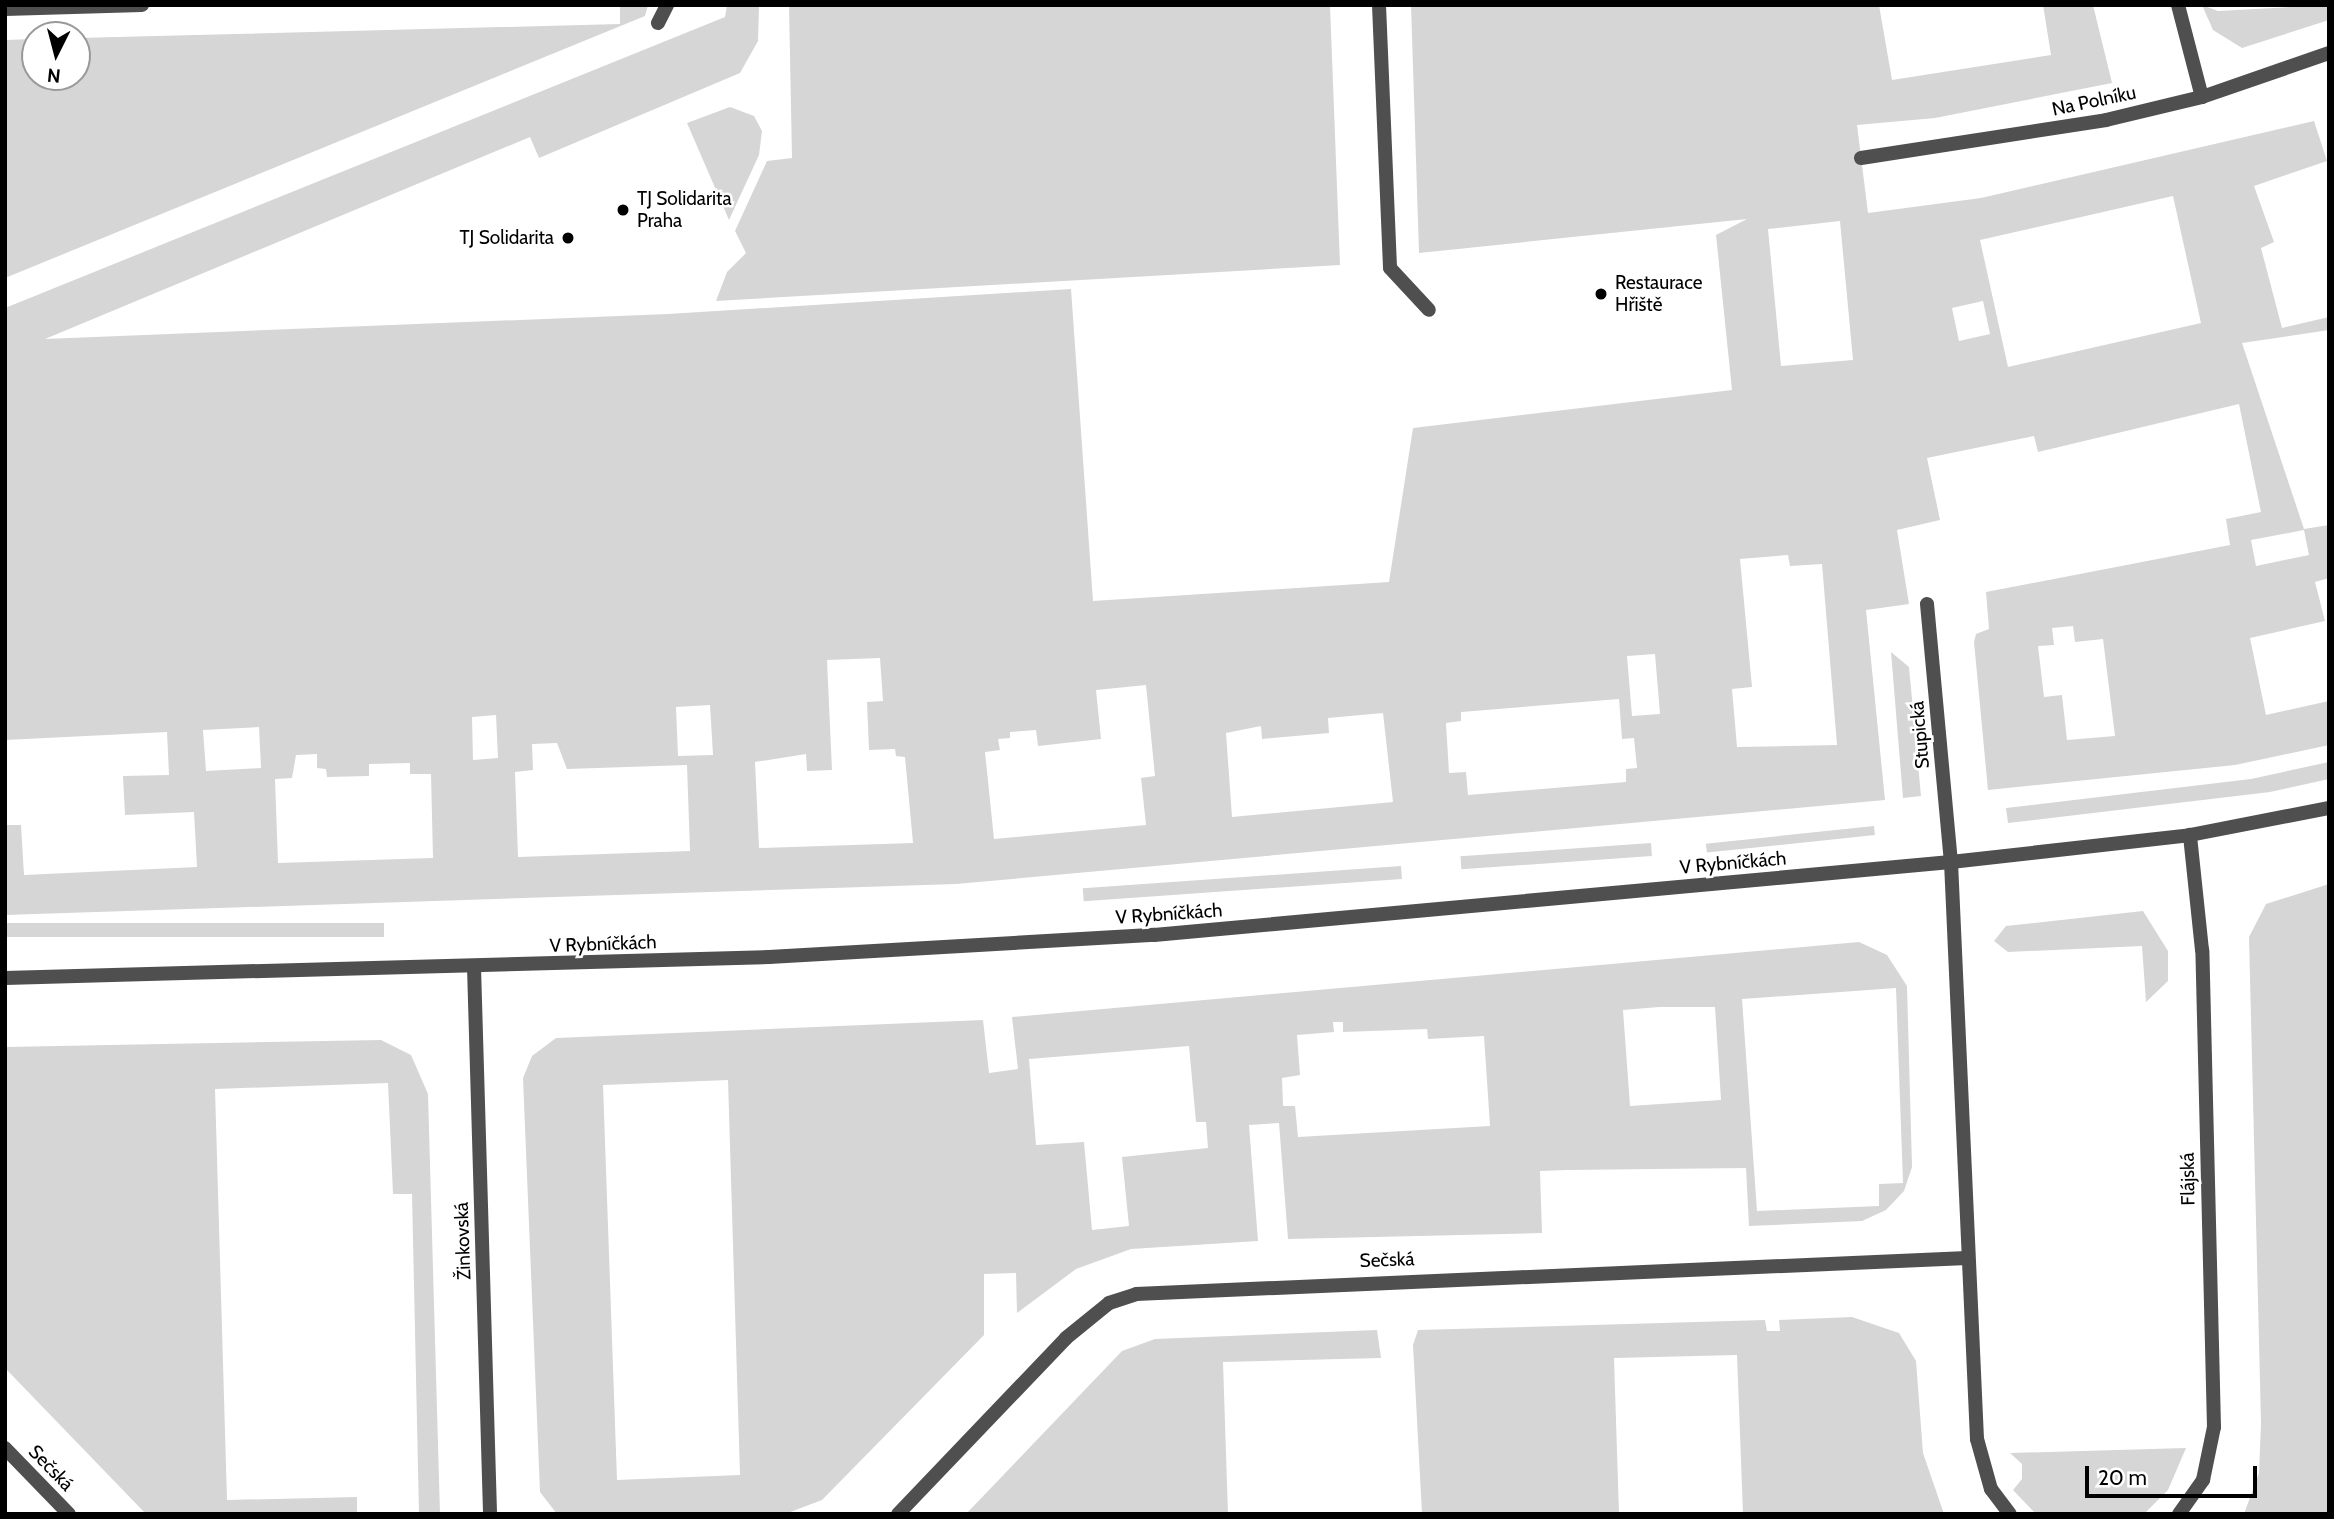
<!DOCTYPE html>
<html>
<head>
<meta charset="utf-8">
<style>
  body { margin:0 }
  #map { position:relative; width:2334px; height:1519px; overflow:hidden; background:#fff; font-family:Cabin,sans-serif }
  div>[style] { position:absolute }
  .green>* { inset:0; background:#d6d6d6; transform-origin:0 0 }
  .service>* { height:14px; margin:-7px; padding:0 7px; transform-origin:7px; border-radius:7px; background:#4f4f4f }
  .minor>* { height:14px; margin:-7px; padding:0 7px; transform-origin:7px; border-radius:7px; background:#4f4f4f }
  .dots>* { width:19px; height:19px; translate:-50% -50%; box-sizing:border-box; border:4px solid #fff; border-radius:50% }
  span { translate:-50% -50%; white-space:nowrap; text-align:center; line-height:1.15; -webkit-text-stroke:5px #fff; paint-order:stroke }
  .street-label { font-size:19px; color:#000 }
  .poi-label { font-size:19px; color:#000 }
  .left { translate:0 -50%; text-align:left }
  .right { translate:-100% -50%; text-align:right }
  .frame { position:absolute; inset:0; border:7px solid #000; pointer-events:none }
  .north { position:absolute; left:21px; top:21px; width:70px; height:70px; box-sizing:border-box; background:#fff; border:2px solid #999; border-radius:50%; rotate:186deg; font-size:19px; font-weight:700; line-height:28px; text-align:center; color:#000 }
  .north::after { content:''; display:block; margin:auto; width:24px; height:32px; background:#000; clip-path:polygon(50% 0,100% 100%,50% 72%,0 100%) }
  .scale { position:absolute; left:2085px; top:1466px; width:172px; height:32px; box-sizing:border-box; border:4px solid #000; border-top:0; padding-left:9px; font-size:21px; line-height:24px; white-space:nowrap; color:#000; -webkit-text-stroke:5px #fff; paint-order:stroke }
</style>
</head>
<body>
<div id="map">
  <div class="green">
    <i style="clip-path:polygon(620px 5px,648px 5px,645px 16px,5px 278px,5px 40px,35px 39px,35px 77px,77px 77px,77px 38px,620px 24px)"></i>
    <i style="clip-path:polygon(evenodd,727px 5px,759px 5px,758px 41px,740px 73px,539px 158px,530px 137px,45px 339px,668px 314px,1071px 289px,1093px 601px,1389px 582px,1413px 428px,1732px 390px,1716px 235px,1747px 219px,1419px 253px,1411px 5px,1879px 5px,1892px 80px,2051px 55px,2043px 5px,2093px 5px,2112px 83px,1935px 118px,1857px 125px,1868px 213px,1981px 198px,2314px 121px,2327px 161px,2254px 186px,2274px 242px,2261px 248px,2282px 328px,2329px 317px,2329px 330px,2242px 343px,2304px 529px,2329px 525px,2329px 578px,2315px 582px,2325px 621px,2250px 638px,2266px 715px,2329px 701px,2329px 745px,2235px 765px,1988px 790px,1974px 642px,1976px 634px,1989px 629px,1986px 592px,2230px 545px,2226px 519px,2261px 512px,2239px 404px,2038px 452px,2034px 436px,1927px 458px,1940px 520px,1897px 530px,1909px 604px,1866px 610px,1885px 800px,956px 884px,5px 915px,5px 825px,21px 825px,24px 875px,197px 867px,194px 812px,125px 815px,123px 776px,169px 775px,167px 732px,5px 740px,5px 308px,725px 17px,727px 5px,2173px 196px,2201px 323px,2008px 367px,1980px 240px,2173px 196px,727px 5px,1840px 221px,1853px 360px,1781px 366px,1768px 229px,1840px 221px,727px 5px,1983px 301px,1990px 334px,1959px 341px,1952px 308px,1983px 301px,727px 5px,2304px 530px,2309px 555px,2256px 566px,2251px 540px,2304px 530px,727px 5px,1788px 555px,1790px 566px,1822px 564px,1837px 745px,1737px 747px,1732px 689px,1752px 687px,1740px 559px,1788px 555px,727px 5px,2073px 626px,2075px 642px,2103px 639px,2115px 736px,2067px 740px,2062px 695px,2044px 697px,2038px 646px,2054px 645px,2052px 628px,2073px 626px,727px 5px,1655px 654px,1660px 714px,1632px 716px,1627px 656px,1655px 654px,727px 5px,880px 658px,883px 701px,867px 702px,869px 750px,895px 749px,896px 756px,905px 757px,913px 843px,759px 848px,755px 762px,806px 754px,807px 771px,832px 770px,827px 660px,880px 658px,727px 5px,1146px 685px,1155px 776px,1141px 778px,1146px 825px,994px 839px,985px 752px,1000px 750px,998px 739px,1010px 738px,1010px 732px,1036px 730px,1038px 746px,1101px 739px,1096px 690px,1146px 685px,727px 5px,1619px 699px,1622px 739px,1634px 738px,1637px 768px,1626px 769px,1626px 782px,1468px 795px,1466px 772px,1449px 773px,1446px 723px,1461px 721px,1461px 712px,1619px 699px,727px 5px,710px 705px,713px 755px,678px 756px,676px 707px,710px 705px,727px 5px,1383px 713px,1393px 802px,1232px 817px,1226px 733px,1261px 726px,1262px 739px,1329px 733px,1328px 718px,1383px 713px,727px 5px,496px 715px,498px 758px,473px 760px,472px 717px,496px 715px,727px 5px,259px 727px,261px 768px,206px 771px,203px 730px,259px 727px,727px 5px,557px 743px,567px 769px,687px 765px,690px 851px,518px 857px,515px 772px,533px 770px,532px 744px,557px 743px,727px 5px,317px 754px,317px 768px,326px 769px,327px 777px,369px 776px,369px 764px,410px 763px,410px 774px,431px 774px,433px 858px,278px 863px,275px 779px,292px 778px,296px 755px,317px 754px)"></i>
    <i style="clip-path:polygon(789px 5px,1330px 5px,1340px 265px,716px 301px,727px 272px,746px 253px,735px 231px,767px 161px,792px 158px)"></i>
    <i style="clip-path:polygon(2202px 5px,2218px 11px,2329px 5px,2329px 20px,2242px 48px,2213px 30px)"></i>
    <i style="clip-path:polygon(730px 107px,754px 116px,762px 131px,759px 155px,729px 220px,687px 123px)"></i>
    <i style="clip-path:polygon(1891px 652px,1909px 667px,1921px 796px,1903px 798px)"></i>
    <i style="clip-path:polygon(2329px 762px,2329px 779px,2270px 792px,2008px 823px,2006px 808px,2251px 779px)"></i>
    <i style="left:1874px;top:826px;width:9px;height:169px;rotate:84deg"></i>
    <i style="left:1651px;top:843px;width:13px;height:191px;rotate:86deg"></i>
    <i style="left:1401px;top:866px;width:13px;height:319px;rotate:86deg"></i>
    <i style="clip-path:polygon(2329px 884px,2329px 1514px,2244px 1514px,2259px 1473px,2261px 1423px,2249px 937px,2266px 904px)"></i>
    <i style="clip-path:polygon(2143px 911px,2168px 951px,2168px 981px,2146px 1002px,2142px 946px,2008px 952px,1994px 941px,2006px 926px)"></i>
    <i style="left:384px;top:923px;width:14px;height:379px;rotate:90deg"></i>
    <i style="clip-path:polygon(evenodd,1859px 942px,1887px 955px,1907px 986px,1912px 1167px,1904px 1191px,1886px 1210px,1862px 1221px,1749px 1226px,1746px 1168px,1566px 1170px,1540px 1171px,1542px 1233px,1288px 1239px,1279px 1123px,1249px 1125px,1258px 1241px,1131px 1249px,1076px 1269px,1017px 1313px,1016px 1273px,984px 1274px,984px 1335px,822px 1500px,785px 1514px,557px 1514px,540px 1492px,523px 1078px,532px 1056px,556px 1038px,983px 1020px,989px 1073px,1018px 1069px,1012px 1017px,1859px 942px,1896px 988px,1903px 1183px,1879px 1184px,1879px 1206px,1757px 1211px,1742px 999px,1896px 988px,1859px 942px,1659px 1007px,1715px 1007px,1721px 1100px,1630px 1106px,1623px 1010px,1659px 1007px,1859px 942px,1333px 1022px,1343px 1022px,1343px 1032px,1427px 1029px,1428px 1039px,1484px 1036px,1490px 1126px,1298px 1137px,1295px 1106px,1283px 1106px,1282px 1078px,1300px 1075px,1297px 1035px,1334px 1032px,1333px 1022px,1859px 942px,1189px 1046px,1196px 1122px,1206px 1122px,1208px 1148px,1122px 1157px,1129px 1226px,1092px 1230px,1084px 1142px,1036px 1145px,1029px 1059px,1189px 1046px,1859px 942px,728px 1080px,740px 1475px,617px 1480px,603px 1085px,728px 1080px)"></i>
    <i style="clip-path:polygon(381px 1040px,411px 1055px,428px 1094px,440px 1514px,419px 1514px,412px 1194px,393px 1194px,388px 1083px,215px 1089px,227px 1500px,357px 1497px,357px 1514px,146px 1514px,5px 1368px,5px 1047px)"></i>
    <i style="clip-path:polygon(1852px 1317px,1899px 1333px,1916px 1361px,1923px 1453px,1944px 1514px,1743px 1514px,1737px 1355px,1614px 1358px,1619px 1514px,1422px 1514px,1413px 1345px,1418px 1330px,1765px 1320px,1767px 1331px,1780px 1331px,1779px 1320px)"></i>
    <i style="clip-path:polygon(1377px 1330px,1381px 1358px,1223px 1362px,1228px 1514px,966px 1514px,1122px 1351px,1155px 1339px)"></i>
    <i style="clip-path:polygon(2186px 1448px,2168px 1490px,2144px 1514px,2036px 1514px,2013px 1490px,2022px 1479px,2022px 1464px,2010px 1453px)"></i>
  </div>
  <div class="service">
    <i style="left:1379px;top:5px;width:263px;rotate:87.6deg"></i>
    <i style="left:1390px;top:268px;width:57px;rotate:47.1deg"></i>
    <i style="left:2178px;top:5px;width:95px;rotate:75.4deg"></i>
    <i style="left:5px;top:9px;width:137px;rotate:-1.7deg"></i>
    <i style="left:658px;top:23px;width:20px;rotate:-63deg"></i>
  </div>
  <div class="minor">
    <i style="left:1861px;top:158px;width:248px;rotate:-8.8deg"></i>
    <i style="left:2106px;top:120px;width:99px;rotate:-13.5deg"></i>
    <i style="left:2202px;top:97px;width:134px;rotate:-19.1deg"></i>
    <i style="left:1927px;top:604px;width:259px;rotate:84.7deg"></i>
    <i style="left:1951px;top:862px;width:578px;rotate:87.42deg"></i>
    <i style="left:1977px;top:1439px;width:52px;rotate:74.4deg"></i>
    <i style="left:1991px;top:1489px;width:31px;rotate:53deg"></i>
    <i style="left:474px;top:967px;width:547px;rotate:88.32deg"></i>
    <i style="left:5px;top:978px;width:764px;rotate:-1.57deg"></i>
    <i style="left:769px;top:957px;width:386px;rotate:-3.3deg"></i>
    <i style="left:1154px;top:935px;width:800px;rotate:-5.23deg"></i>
    <i style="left:1951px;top:862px;width:241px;rotate:-6.4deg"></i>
    <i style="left:2190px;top:835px;width:142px;rotate:-11deg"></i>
    <i style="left:5px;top:1448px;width:92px;rotate:45.9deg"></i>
    <i style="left:898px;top:1514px;width:243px;rotate:-46.3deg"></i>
    <i style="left:1066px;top:1338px;width:55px;rotate:-39.1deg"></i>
    <i style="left:1109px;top:1303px;width:28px;rotate:-18deg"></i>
    <i style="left:1136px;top:1294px;width:832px;rotate:-2.48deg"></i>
    <i style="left:2179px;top:1514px;width:42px;rotate:-54.8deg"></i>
    <i style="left:2203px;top:1480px;width:54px;rotate:-78.3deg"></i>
    <i style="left:2214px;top:1427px;width:477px;rotate:-91.4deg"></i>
    <i style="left:2202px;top:950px;width:116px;rotate:-96deg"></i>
  </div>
  <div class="dots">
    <i style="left:623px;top:210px;background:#000"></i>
    <i style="left:568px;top:238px;background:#000"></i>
    <i style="left:1601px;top:294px;background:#000"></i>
  </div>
  <div class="street-label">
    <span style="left:2094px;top:101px;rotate:-12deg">Na Polníku</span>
    <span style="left:1920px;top:735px;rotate:-95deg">Stupická</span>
    <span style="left:1733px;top:863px;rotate:-5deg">V Rybníčkách</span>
    <span style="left:1169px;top:914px;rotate:-4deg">V Rybníčkách</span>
    <span style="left:603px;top:944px;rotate:-2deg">V Rybníčkách</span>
    <span style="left:2188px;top:1179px;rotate:-91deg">Flájská</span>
    <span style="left:463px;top:1241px;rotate:-92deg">Žinkovská</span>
    <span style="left:1387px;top:1260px;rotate:-2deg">Sečská</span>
    <span style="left:51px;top:1468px;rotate:46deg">Sečská</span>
  </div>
  <div class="poi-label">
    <span class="left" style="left:637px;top:210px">TJ Solidarita<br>Praha</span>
    <span class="right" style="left:554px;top:238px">TJ Solidarita</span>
    <span class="left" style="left:1615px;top:294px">Restaurace<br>Hřiště</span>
  </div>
  <div class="frame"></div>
  <div class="north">N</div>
  <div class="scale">20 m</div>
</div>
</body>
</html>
